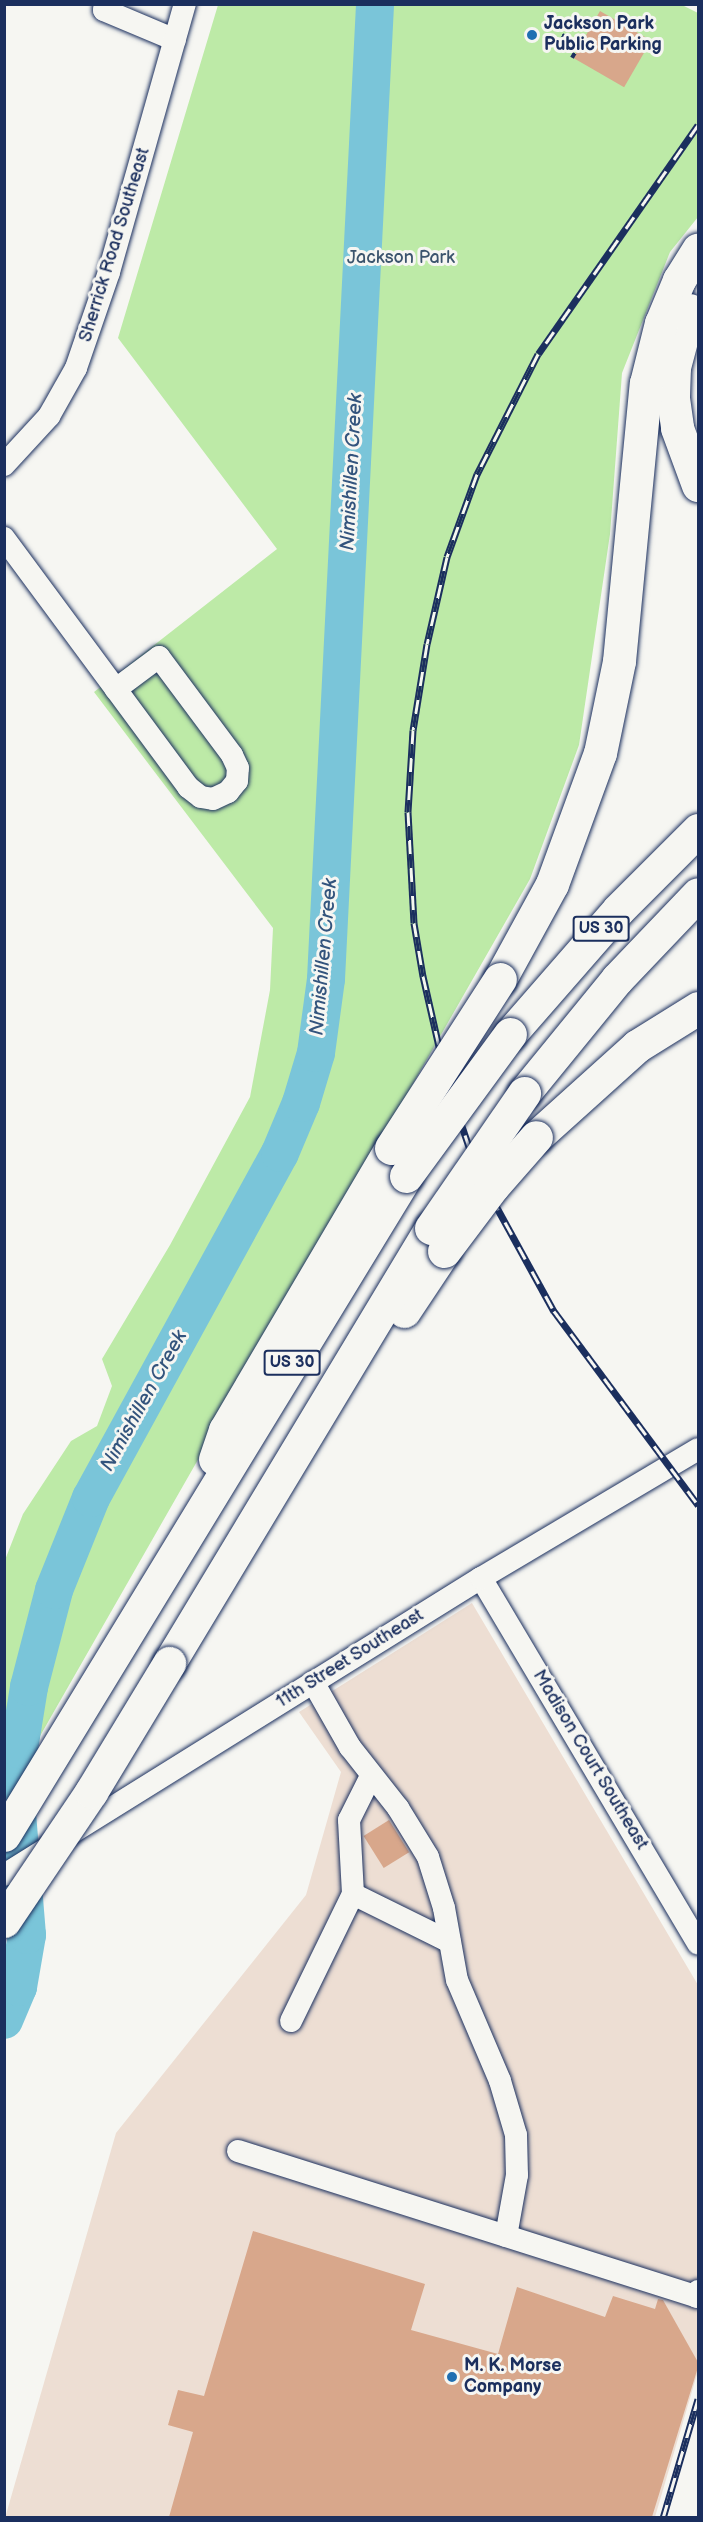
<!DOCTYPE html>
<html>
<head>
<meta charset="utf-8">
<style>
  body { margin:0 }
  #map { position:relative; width:703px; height:2522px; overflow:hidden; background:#f6f6f2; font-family:"Balsamiq Sans",sans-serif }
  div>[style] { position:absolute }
  .built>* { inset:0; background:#edded3 }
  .green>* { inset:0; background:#bdeaa7 }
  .river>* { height:38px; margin:-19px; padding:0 19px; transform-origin:19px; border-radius:19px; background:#7ac5d9 }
  .building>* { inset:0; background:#d8a78b; transform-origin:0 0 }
  .path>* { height:4px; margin-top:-2px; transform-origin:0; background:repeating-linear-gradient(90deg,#1b2f5e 0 6px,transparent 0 10.5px) }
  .roads { filter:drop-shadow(0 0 2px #1b2f5e) drop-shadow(0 0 2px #1b2f5e) }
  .minor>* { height:22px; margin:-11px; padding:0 11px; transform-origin:11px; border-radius:11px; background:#f6f6f2 }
  .highway>* { height:33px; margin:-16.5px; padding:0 16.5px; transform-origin:16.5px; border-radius:16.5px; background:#f6f6f2 }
  .rail>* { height:7px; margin-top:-3.5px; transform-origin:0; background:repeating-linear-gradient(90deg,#f6f6f2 0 14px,#1b2f5e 0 28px); box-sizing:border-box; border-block:2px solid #1b2f5e }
  .bridges { filter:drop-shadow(0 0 2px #1b2f5e) drop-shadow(0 0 2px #1b2f5e) }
  .highway-bridge>* { height:33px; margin:-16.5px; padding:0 16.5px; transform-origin:16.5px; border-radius:16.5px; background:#f6f6f2 }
  .dots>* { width:16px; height:16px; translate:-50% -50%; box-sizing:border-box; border:3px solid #f6f6f2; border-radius:50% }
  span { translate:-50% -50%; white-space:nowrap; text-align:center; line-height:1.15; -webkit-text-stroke:6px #f6f6f2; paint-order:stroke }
  .shield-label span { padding:2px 4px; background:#f6f6f2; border:2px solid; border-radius:4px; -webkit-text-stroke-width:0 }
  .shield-label { font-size:16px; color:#1b2f5e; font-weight:700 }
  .poi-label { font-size:18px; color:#1b2f5e; font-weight:700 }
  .left { translate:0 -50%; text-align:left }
  .street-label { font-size:18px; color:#1b2f5e }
  .park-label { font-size:18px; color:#3b546d }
  .water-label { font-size:20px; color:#33547d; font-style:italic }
  .frame { position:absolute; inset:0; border:6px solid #1b2f5e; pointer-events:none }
</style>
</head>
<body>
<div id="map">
  <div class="built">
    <i style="clip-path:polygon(472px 1603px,698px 1985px,698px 2371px,655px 2517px,5px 2518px,116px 2133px,306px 1895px,341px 1772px,299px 1712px)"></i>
  </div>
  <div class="green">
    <i style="clip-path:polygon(218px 5px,682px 5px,698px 13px,698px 217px,670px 252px,622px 373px,610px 534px,579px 745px,530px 879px,36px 1743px,5px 1786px,5px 1560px,23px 1514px,71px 1441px,97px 1426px,112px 1386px,102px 1359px,170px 1245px,250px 1097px,270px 990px,273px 928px,94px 692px,277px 549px,118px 338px)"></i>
  </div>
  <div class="river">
    <i style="left:4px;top:2020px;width:36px;rotate:-67deg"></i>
    <i style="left:18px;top:1987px;width:53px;rotate:-80.2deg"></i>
    <i style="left:27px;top:1935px;width:133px;rotate:-94.7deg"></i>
    <i style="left:16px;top:1802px;width:53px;rotate:-86.8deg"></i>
    <i style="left:19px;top:1749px;width:63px;rotate:-80.8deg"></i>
    <i style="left:29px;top:1687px;width:100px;rotate:-75.5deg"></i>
    <i style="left:54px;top:1590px;width:99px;rotate:-68.1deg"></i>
    <i style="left:91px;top:1498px;width:393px;rotate:-61.3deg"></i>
    <i style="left:280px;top:1153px;width:54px;rotate:-67.2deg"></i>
    <i style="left:301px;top:1103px;width:52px;rotate:-73.3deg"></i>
    <i style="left:316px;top:1053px;width:75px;rotate:-82.3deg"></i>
    <i style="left:326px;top:979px;width:976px;rotate:-87.12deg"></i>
  </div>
  <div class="building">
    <i style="left:600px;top:11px;width:59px;height:54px;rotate:30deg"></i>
    <i style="left:389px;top:1820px;width:38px;height:30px;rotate:58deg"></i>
    <i style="clip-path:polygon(253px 2231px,425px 2284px,411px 2330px,498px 2354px,517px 2287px,605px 2317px,613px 2296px,655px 2309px,658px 2299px,663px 2300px,699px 2364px,652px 2517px,169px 2517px,193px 2432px,168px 2425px,178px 2390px,204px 2396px)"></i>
  </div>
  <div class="path">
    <i style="left:562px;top:35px;width:20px;rotate:27deg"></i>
    <i style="left:580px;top:44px;width:16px;rotate:120deg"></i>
  </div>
  <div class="roads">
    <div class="minor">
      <i style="left:105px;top:4px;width:6px;rotate:99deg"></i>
      <i style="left:104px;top:10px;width:77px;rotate:22.9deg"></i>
      <i style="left:4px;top:465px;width:67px;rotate:-47.4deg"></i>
      <i style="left:49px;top:416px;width:55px;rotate:-60.6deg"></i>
      <i style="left:76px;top:368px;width:102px;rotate:-71deg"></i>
      <i style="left:109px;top:272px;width:279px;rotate:-74.2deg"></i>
      <i style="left:4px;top:538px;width:310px;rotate:53.5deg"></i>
      <i style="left:188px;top:787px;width:16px;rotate:38deg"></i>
      <i style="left:201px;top:797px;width:12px;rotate:9deg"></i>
      <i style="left:213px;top:799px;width:17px;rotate:-25deg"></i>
      <i style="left:228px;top:792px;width:14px;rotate:-51deg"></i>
      <i style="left:237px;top:781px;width:13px;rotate:-86deg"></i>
      <i style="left:238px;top:768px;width:14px;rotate:-115deg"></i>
      <i style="left:232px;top:755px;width:122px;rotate:-126.7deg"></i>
      <i style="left:159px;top:657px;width:54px;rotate:143.3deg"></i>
      <i style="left:481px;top:1578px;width:425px;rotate:59.3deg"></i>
      <i style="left:313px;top:1682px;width:75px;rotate:60.4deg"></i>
      <i style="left:350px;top:1747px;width:78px;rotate:51.8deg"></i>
      <i style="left:398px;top:1808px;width:57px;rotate:58.5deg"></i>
      <i style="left:428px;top:1857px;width:53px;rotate:72.6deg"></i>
      <i style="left:444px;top:1908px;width:73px;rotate:79.8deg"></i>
      <i style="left:457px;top:1980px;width:110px;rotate:66.9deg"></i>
      <i style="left:500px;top:2081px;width:56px;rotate:73.5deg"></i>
      <i style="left:516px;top:2135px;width:40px;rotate:88.6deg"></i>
      <i style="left:517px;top:2175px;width:62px;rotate:100.2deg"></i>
      <i style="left:4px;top:1875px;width:562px;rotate:-31.91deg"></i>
      <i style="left:481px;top:1578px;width:252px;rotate:-30.7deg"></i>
      <i style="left:353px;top:1894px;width:108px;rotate:26.3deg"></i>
      <i style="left:291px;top:2021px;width:141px;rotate:-64deg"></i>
      <i style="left:353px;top:1894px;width:74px;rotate:-93.1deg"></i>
      <i style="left:349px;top:1820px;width:49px;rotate:-63.4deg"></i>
      <i style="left:238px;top:2151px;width:482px;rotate:17.6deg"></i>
      <i style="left:697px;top:2297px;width:6px;rotate:-81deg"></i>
    </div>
    <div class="highway">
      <i style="left:689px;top:310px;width:59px;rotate:104.7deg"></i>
      <i style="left:674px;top:367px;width:31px;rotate:92deg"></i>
      <i style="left:673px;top:398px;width:30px;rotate:82deg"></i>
      <i style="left:677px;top:428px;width:61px;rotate:69.8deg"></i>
      <i style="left:500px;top:979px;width:108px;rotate:-61.3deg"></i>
      <i style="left:552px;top:884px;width:140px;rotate:-69.9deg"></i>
      <i style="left:600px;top:753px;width:94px;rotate:-78.3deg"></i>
      <i style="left:619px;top:661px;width:279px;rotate:-84.5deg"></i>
      <i style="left:646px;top:383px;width:62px;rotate:-76deg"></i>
      <i style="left:661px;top:323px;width:47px;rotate:-67.3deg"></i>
      <i style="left:679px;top:280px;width:36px;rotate:-58deg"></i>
      <i style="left:510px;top:1034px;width:164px;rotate:-48.9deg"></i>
      <i style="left:618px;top:910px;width:113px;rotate:-45deg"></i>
      <i style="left:524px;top:1093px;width:147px;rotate:-50.8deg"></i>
      <i style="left:617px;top:979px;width:117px;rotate:-46.4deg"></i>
      <i style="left:536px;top:1137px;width:136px;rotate:-42deg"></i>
      <i style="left:637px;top:1046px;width:72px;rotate:-31.9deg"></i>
      <i style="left:404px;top:1311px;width:72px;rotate:-56.3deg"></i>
      <i style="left:215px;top:1459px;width:31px;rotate:-71deg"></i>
      <i style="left:225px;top:1430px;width:327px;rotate:-59.5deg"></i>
      <i style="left:169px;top:1663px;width:508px;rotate:-58.94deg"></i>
      <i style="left:4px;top:1835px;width:772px;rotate:-58.62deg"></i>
    </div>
  </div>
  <div class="rail">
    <i style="left:698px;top:125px;width:279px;rotate:124.9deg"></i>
    <i style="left:538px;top:354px;width:135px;rotate:116.9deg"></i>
    <i style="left:477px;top:474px;width:88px;rotate:109.9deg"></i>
    <i style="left:447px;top:557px;width:89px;rotate:102.9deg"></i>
    <i style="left:427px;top:644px;width:87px;rotate:99.2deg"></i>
    <i style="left:413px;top:730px;width:82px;rotate:93.5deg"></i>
    <i style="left:408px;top:812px;width:111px;rotate:86.9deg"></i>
    <i style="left:414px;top:923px;width:54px;rotate:80.4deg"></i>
    <i style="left:423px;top:976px;width:109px;rotate:77.2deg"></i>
    <i style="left:447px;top:1082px;width:96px;rotate:71.2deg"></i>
    <i style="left:478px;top:1173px;width:158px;rotate:61.2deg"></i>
    <i style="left:554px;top:1311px;width:242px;rotate:53.4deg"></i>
    <i style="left:663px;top:2518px;width:124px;rotate:-73.6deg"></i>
  </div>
  <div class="bridges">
    <div class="highway-bridge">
      <i style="left:391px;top:1148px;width:201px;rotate:-57.2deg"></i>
      <i style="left:406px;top:1176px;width:176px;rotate:-53.8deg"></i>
      <i style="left:431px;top:1228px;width:164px;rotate:-55.4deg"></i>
      <i style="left:444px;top:1251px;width:81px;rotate:-53deg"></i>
      <i style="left:493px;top:1186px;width:65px;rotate:-48.7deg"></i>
      <i style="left:4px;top:1921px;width:156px;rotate:-56deg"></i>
      <i style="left:91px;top:1792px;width:151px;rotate:-58.8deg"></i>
    </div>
  </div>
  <div class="dots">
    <i style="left:532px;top:35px;background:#1f6fb2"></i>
    <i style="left:452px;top:2377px;background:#1f6fb2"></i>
  </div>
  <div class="shield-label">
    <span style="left:601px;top:929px">US 30</span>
    <span style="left:292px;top:1363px">US 30</span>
  </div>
  <div class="poi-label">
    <span class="left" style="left:544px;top:35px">Jackson Park<br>Public Parking</span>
    <span class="left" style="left:464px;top:2377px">M. K. Morse<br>Company</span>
  </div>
  <div class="street-label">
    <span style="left:115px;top:245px;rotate:-73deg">Sherrick Road Southeast</span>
    <span style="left:350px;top:1659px;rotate:-32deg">11th Street Southeast</span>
    <span style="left:590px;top:1760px;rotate:59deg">Madison Court Southeast</span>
  </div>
  <div class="park-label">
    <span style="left:401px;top:258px">Jackson Park</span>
  </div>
  <div class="water-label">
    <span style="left:352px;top:472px;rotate:-87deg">Nimishillen Creek</span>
    <span style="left:324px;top:957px;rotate:-85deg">Nimishillen Creek</span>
    <span style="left:144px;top:1401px;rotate:-61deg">Nimishillen Creek</span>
  </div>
  <div class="frame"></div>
</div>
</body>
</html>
